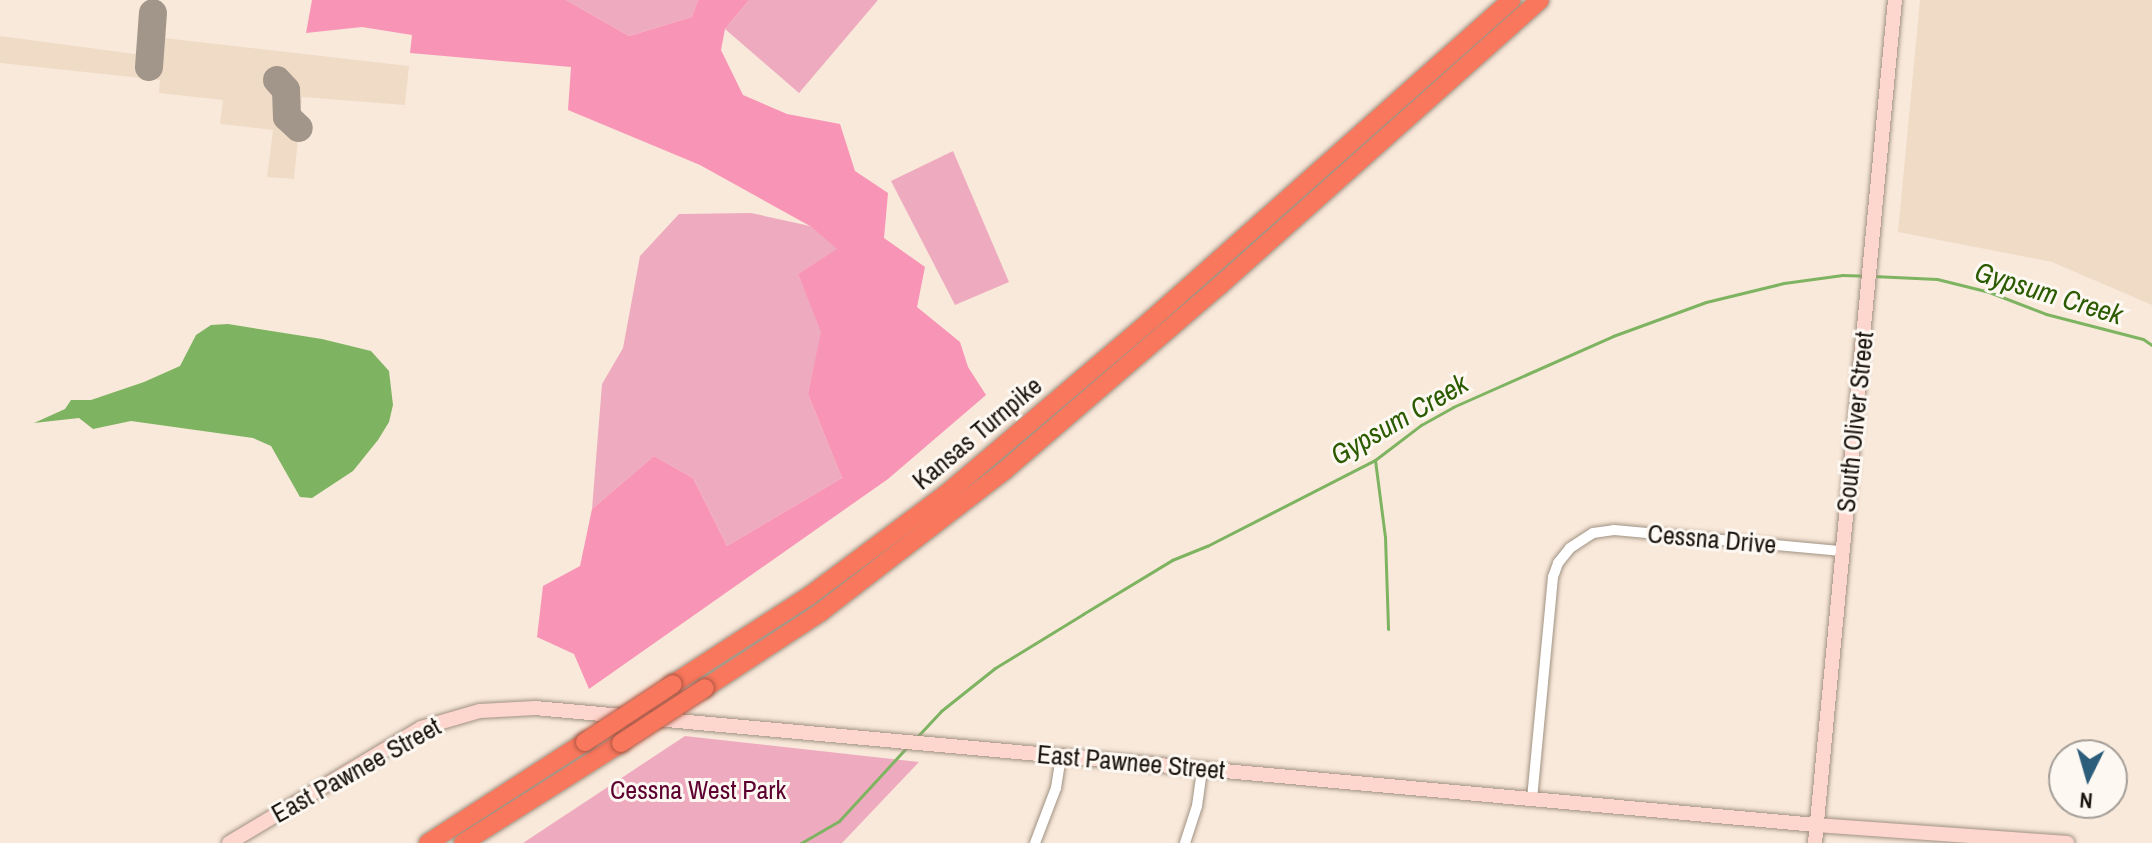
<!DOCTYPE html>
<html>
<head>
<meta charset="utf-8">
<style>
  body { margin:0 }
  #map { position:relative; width:2152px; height:843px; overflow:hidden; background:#f9e9da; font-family:"Archivo Narrow",sans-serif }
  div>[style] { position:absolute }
  .built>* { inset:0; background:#f0dbc6 }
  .green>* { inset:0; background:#eeabc0 }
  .forest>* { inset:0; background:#f894b6 }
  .water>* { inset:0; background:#7eb461 }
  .stream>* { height:3px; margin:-1.5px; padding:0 1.5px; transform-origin:1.5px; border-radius:1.5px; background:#7eb461 }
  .taxiway>* { height:28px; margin:-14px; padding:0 14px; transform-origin:14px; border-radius:14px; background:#a2968a }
  .roads { filter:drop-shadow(0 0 2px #a09283) drop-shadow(0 0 2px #a09283) }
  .minor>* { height:10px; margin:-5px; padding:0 5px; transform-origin:5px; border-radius:5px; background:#fff }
  .secondary>* { height:14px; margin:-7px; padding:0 7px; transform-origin:7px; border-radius:7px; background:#fdd6ce }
  .motorway>* { height:18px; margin:-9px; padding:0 9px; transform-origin:9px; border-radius:9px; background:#f8775d }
  .bridges { filter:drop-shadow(0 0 2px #ab5542) drop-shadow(0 0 2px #ab5542) }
  .motorway-bridge>* { height:18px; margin:-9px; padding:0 9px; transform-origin:9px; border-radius:9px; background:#f8775d }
  span { translate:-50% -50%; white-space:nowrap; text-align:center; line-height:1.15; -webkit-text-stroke:6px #fef8f2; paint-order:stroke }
  .street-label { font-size:26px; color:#1c1711 }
  .park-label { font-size:26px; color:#5c002f }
  .water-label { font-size:28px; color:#2b5b00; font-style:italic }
  .north { position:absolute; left:2048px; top:739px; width:80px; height:80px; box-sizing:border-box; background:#fef8f2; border:2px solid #a49e98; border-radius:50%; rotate:185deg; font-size:22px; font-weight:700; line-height:32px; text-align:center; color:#1c1711 }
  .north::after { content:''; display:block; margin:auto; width:28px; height:36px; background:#2c5d7b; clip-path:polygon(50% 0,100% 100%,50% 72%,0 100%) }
</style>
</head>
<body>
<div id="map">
  <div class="built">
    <i style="clip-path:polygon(1920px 0,2152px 0,2152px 305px,2052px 262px,1898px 232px)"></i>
    <i style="clip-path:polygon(150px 6px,156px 6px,163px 14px,164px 38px,409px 66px,405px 105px,302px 97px,294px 179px,267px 177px,273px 130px,220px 124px,223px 100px,159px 93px,160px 80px,0 63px,0 36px,135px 54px,140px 48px,143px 11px)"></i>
  </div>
  <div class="green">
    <i style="clip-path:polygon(566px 0,698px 0,692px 17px,629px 36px)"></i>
    <i style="clip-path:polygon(749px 0,878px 0,799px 93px,725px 29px)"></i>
    <i style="clip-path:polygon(953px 151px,1009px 282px,955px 305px,891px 181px)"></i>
    <i style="clip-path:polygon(751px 213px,810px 226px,838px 249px,798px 274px,822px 332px,808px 394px,842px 478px,727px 546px,693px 478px,654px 456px,592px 509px,602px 384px,623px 348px,640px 256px,679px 214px)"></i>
    <i style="clip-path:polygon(685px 736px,919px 762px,842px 843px,523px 843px)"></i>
  </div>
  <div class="forest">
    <i style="clip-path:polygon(312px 0,566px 0,629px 36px,692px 17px,698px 0,749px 0,725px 29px,721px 50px,743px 95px,787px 114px,840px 124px,855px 171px,888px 193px,884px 238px,925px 267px,917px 307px,960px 342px,968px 367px,986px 395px,888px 479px,589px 689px,574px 654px,537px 637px,543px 586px,580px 566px,592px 509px,654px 456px,693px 478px,727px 546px,842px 478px,808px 394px,821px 332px,798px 274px,837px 249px,810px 226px,700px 165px,568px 110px,571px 67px,410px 53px,412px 35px,362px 27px,306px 33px)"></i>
  </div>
  <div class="water">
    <i style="clip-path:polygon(228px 324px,322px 339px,371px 351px,389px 371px,393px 405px,389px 422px,378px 440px,353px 471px,312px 498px,300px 497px,271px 446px,253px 438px,131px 421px,93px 429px,79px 418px,34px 423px,65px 409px,71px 400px,91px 400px,144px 382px,180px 366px,196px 335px,211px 325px)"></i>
  </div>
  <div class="stream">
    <i style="left:1873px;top:276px;width:64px;rotate:2.7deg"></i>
    <i style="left:1937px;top:279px;width:54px;rotate:14deg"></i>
    <i style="left:1989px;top:292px;width:61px;rotate:21.1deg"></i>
    <i style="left:2046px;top:314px;width:100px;rotate:14.5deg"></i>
    <i style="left:2143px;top:339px;width:11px;rotate:34deg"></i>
    <i style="left:1375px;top:460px;width:78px;rotate:82.6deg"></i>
    <i style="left:1385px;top:537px;width:92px;rotate:88.1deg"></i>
    <i style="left:915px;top:739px;width:38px;rotate:-47deg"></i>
    <i style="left:941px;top:711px;width:69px;rotate:-38.5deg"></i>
    <i style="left:995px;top:668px;width:103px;rotate:-31.5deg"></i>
    <i style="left:1083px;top:614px;width:104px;rotate:-31.2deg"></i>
    <i style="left:1172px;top:560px;width:38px;rotate:-22deg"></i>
    <i style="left:1207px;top:546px;width:189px;rotate:-27.1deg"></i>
    <i style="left:1375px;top:460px;width:58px;rotate:-37.3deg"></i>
    <i style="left:1421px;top:425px;width:37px;rotate:-29deg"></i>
    <i style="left:1453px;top:407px;width:175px;rotate:-23.9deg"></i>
    <i style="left:1613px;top:336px;width:99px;rotate:-20.1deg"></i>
    <i style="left:1706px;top:302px;width:80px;rotate:-13.7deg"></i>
    <i style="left:1784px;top:283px;width:59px;rotate:-7.9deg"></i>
    <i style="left:1842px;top:275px;width:24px;rotate:2deg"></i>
    <i style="left:801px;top:843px;width:44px;rotate:-30.1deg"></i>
    <i style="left:839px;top:821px;width:100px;rotate:-47.4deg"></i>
  </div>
  <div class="taxiway">
    <i style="left:149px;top:67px;width:54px;rotate:-85.8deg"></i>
    <i style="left:277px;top:80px;width:13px;rotate:48deg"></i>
    <i style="left:286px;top:90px;width:27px;rotate:88deg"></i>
    <i style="left:287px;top:117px;width:16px;rotate:43deg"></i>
  </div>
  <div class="roads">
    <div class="minor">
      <i style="left:1532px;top:799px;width:223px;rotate:-84.6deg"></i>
      <i style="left:1553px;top:577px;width:15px;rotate:-70deg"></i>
      <i style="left:1558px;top:563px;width:19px;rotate:-51deg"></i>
      <i style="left:1570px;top:548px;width:27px;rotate:-33deg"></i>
      <i style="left:1593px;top:533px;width:21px;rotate:-8deg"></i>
      <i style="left:1614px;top:530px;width:229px;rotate:5.3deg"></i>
      <i style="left:1035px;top:843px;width:59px;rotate:-69.1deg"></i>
      <i style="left:1056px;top:788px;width:33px;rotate:-81deg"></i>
      <i style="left:1185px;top:843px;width:39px;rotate:-72deg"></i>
      <i style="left:1197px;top:806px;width:37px;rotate:-82deg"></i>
    </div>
    <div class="secondary">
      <i style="left:229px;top:843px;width:224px;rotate:-30.9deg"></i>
      <i style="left:421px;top:728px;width:61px;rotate:-16.1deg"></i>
      <i style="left:480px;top:711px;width:55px;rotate:-3.1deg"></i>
      <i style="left:535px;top:708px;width:1286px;rotate:5.22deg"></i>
      <i style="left:1816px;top:825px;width:252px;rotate:4.1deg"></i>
      <i style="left:1815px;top:843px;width:847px;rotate:-84.58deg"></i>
    </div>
    <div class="motorway">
      <i style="left:673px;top:684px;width:162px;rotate:-32.9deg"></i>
      <i style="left:809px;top:596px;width:171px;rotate:-36.7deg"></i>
      <i style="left:946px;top:494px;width:269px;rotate:-40.3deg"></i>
      <i style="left:1151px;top:320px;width:482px;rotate:-41.6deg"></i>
      <i style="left:705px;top:688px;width:139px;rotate:-33.2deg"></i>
      <i style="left:821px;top:612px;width:231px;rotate:-37.6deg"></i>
      <i style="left:1004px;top:471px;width:282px;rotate:-40.7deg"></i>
      <i style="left:1218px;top:287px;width:431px;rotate:-41.7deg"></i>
      <i style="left:428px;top:843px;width:187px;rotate:-32.8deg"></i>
      <i style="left:463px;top:843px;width:187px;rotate:-32.3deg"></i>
    </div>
  </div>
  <div class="bridges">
    <div class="motorway-bridge">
      <i style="left:585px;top:742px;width:105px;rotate:-33.4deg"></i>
      <i style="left:621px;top:743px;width:100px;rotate:-33.2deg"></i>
    </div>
  </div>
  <div class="street-label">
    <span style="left:1855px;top:422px;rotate:-84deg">South Oliver Street</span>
    <span style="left:977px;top:433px;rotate:-40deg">Kansas Turnpike</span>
    <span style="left:1712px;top:539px;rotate:5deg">Cessna Drive</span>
    <span style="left:1131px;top:762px;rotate:5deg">East Pawnee Street</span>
    <span style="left:356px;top:770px;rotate:-29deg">East Pawnee Street</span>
  </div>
  <div class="park-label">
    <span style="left:698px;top:790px">Cessna West Park</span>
  </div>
  <div class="water-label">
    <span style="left:2049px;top:293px;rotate:17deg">Gypsum Creek</span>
    <span style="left:1399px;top:419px;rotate:-30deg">Gypsum Creek</span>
  </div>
  <div class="north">N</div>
</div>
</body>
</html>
